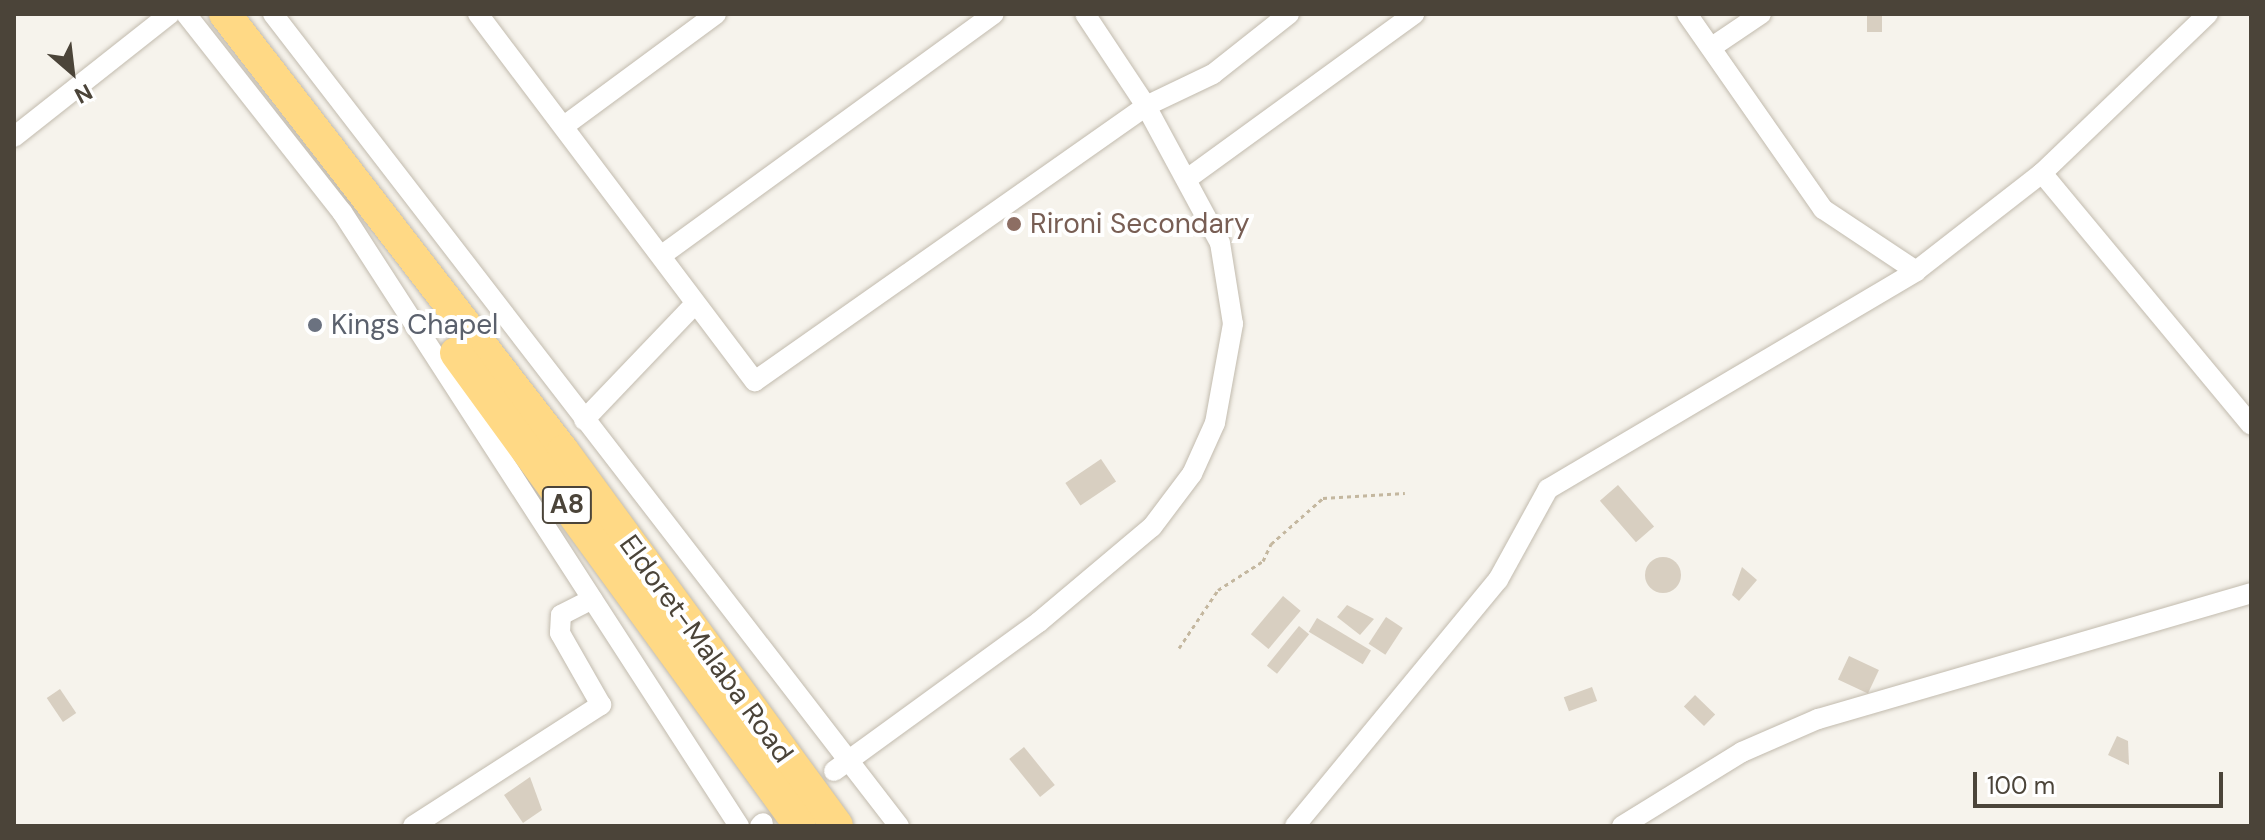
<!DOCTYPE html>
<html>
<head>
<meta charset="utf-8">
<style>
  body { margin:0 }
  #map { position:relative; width:2265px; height:840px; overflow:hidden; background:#f6f3ec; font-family:"DM Sans",sans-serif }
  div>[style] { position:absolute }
  .building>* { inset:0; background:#d8cfc1; transform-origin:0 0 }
  .round { border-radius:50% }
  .path>* { height:3px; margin-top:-1.5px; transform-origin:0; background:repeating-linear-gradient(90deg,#c4b79f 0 4px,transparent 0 8px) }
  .roads { filter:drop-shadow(0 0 2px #c2bbae) drop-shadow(0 0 2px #c2bbae) }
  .minor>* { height:20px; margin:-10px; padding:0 10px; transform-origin:10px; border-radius:10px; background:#fff }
  .trunk>* { height:32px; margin:-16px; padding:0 16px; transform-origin:16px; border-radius:16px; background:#ffd985 }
  .dots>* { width:22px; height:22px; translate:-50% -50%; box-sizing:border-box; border:4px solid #fff; border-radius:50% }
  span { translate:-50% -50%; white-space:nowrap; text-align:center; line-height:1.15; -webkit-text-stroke:8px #fff; paint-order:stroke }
  .shield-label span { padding:2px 6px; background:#fff; border:2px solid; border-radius:6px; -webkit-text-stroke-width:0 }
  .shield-label { font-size:26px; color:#4b4439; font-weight:700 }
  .education-label { font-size:28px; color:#785e54 }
  .left { translate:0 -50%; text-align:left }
  .worship-label { font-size:28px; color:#5b616d }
  .street-label { font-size:28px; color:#4b4439 }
  .frame { position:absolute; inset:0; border:16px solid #4b4439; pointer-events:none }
  .north { position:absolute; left:32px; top:32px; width:80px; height:80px; -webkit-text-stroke:6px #fff; paint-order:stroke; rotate:152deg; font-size:22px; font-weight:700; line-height:32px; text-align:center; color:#4b4439 }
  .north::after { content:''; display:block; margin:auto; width:28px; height:36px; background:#4b4439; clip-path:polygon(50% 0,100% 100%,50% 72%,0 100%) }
  .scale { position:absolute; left:1973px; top:772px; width:250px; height:36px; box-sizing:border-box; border:4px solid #4b4439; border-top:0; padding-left:10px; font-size:24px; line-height:28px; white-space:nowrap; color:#4b4439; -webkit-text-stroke:6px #fff; paint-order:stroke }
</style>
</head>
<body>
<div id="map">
  <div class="building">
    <i style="left:1867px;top:14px;width:15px;height:18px"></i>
    <i style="left:1101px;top:459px;width:27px;height:43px;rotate:56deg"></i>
    <i style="left:1618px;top:485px;width:55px;height:24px;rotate:49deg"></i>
    <i class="round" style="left:1645px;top:557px;width:36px;height:36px"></i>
    <i style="clip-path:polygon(1742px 567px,1757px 580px,1739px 601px,1732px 595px)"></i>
    <i style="left:1283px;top:596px;width:23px;height:50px;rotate:40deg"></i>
    <i style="clip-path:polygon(1347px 605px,1374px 619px,1360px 635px,1337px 617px)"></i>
    <i style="left:1386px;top:617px;width:20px;height:32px;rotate:33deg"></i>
    <i style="left:1317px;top:618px;width:63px;height:16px;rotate:31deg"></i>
    <i style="left:1299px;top:626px;width:13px;height:51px;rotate:39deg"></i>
    <i style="left:1849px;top:656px;width:33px;height:26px;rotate:25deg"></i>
    <i style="left:1592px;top:687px;width:15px;height:30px;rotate:70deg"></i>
    <i style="left:60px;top:689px;width:29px;height:16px;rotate:56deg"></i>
    <i style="left:1695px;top:695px;width:28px;height:16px;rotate:44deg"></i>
    <i style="clip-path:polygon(2117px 736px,2128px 741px,2129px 765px,2108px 755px)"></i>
    <i style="left:1024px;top:747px;width:49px;height:19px;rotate:51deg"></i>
    <i style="clip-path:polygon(530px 777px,542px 810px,523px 823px,504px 795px)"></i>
  </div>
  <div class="path">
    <i style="left:1179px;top:648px;width:70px;rotate:-56.1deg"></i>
    <i style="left:1218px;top:590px;width:54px;rotate:-32.8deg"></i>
    <i style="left:1263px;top:561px;width:19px;rotate:-65deg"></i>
    <i style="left:1271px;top:544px;width:69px;rotate:-41.5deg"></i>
    <i style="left:1323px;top:498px;width:82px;rotate:-3.5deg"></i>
  </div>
  <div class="roads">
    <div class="minor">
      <i style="left:186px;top:14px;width:252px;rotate:51.8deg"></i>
      <i style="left:342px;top:212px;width:731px;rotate:57.11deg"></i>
      <i style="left:273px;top:14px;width:1025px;rotate:52.37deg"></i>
      <i style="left:478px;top:14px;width:460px;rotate:53deg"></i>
      <i style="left:755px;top:381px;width:478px;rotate:-35.1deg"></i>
      <i style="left:1146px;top:106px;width:74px;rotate:-25.5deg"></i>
      <i style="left:1213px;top:74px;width:97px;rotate:-38.3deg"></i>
      <i style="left:1687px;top:14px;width:238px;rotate:55.1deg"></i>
      <i style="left:1823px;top:209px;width:112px;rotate:33.7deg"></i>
      <i style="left:1712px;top:47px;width:59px;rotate:-34deg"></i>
      <i style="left:564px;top:126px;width:189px;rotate:-36.4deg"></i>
      <i style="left:14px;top:137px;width:199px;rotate:-38.3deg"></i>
      <i style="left:2042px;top:173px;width:327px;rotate:50.3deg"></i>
      <i style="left:1187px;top:179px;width:281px;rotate:-36deg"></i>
      <i style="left:662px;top:255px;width:410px;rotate:-36deg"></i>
      <i style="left:584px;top:420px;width:159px;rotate:-46.3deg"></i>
      <i style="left:834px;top:771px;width:253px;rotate:-36deg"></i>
      <i style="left:1039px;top:622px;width:148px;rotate:-40.1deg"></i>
      <i style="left:1152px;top:527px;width:66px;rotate:-53deg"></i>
      <i style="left:1192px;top:474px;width:56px;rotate:-65.7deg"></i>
      <i style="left:1215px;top:423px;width:101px;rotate:-79.7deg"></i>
      <i style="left:1233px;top:324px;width:82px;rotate:-99.1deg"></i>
      <i style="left:1220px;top:243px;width:156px;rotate:-118.4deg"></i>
      <i style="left:1146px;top:106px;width:110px;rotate:-123.5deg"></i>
      <i style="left:413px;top:826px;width:224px;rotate:-32.8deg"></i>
      <i style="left:601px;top:705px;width:83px;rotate:-119.7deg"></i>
      <i style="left:560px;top:633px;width:18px;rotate:-87deg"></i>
      <i style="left:561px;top:615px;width:35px;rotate:-27deg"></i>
      <i style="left:760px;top:826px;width:4px;rotate:-45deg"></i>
      <i style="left:1295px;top:826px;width:319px;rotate:-50.5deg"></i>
      <i style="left:1498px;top:580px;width:104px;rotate:-61.2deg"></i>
      <i style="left:1548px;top:489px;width:428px;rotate:-30.6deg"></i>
      <i style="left:1916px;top:271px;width:160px;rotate:-37.9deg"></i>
      <i style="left:2042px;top:173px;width:230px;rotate:-43.8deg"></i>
      <i style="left:1622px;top:826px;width:141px;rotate:-31.7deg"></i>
      <i style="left:1742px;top:752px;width:83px;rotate:-23.5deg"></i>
      <i style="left:1818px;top:719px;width:451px;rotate:-16.2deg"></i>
    </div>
    <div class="trunk">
      <i style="left:225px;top:14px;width:552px;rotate:52.28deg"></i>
      <i style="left:563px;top:451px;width:464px;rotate:53.8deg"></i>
      <i style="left:456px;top:353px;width:585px;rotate:53.97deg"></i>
    </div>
  </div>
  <div class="dots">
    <i style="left:1014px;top:224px;background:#8d6e63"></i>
    <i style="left:315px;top:325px;background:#6b7280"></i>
  </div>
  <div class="shield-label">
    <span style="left:567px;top:505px">A8</span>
  </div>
  <div class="education-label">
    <span class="left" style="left:1030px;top:224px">Rironi Secondary</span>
  </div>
  <div class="worship-label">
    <span class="left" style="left:331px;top:325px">Kings Chapel</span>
  </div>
  <div class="street-label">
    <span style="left:706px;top:649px;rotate:54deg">Eldoret-Malaba Road</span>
  </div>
  <div class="frame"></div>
  <div class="north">N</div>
  <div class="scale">100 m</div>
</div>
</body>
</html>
